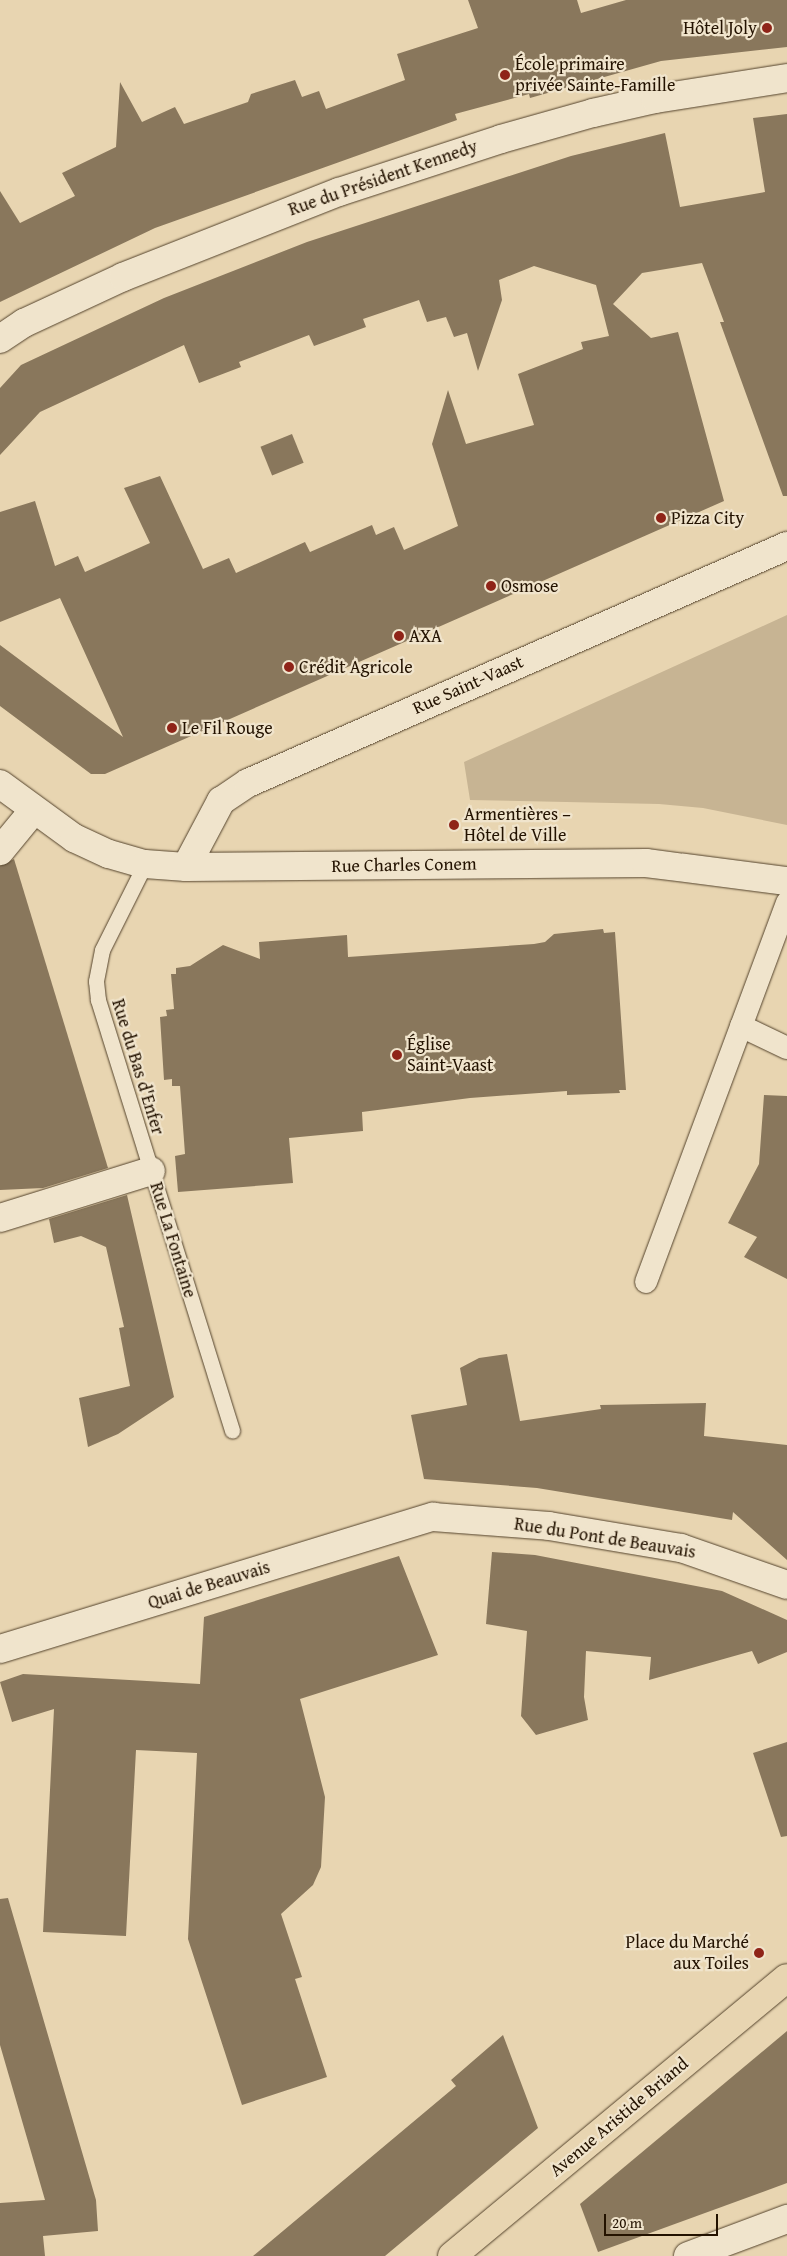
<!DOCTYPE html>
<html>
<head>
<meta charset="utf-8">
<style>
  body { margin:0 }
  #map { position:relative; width:787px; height:2256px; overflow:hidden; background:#e8d5b1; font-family:"Gentium Book Plus",serif }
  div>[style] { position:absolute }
  .green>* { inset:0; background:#c7b493 }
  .building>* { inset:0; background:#89775c; transform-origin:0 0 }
  .roads { filter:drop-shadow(0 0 1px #54432c) drop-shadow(0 0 1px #54432c) }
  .service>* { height:15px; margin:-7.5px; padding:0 7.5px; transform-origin:7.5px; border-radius:7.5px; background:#f0e4cc }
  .pedestrian>* { height:22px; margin:-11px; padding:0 11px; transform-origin:11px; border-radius:11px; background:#f0e4cc }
  .minor>* { height:28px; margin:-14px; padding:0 14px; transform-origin:14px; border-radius:14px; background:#f0e4cc }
  .secondary>* { height:28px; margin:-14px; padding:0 14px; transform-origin:14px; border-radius:14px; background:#f0e4cc }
  .primary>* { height:28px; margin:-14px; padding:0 14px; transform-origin:14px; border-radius:14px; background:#e8d5b1 }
  .dots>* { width:14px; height:14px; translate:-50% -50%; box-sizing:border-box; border:2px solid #f0e4cc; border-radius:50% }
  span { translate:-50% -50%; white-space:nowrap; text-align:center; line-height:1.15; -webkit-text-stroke:4.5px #f0e4cc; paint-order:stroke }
  .poi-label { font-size:18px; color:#231200 }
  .right { translate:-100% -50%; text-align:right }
  .left { translate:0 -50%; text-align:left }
  .street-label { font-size:18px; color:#231200 }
  .scale { position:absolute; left:604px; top:2214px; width:114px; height:22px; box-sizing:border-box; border:2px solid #231200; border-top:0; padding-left:6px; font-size:15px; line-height:18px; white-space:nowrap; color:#231200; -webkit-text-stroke:4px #f0e4cc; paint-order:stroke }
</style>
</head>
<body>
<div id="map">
  <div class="green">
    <i style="clip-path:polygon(787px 615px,787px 825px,703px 808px,659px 804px,470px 800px,464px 762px)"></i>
  </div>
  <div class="building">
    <i style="clip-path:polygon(468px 0,577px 0,581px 13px,626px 0,787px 0,787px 47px,661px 61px,530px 98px,529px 94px,455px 114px,457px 120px,155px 228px,0 302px,0 191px,20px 223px,75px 196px,62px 173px,116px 147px,120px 82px,142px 122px,175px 107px,184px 124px,248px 102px,251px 94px,295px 80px,302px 97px,319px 91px,326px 109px,405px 80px,397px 54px,478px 28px)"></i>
    <i style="clip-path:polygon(787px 114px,787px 496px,783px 496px,720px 322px,724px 322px,702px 263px,642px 273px,613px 304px,651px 338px,678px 332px,724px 501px,105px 774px,91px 774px,0 706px,0 645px,123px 737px,60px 598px,0 622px,0 512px,35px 501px,55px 566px,78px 556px,85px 572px,150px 543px,124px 488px,160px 476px,203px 569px,229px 558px,236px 573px,305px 542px,310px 552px,372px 525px,376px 535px,394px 527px,404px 550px,458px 526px,432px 444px,448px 390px,466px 444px,534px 425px,518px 374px,583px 349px,581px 342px,609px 336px,596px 285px,534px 266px,499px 280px,502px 300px,478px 371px,467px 333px,454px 337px,446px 317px,427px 322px,419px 300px,363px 319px,366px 327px,314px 346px,309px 335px,239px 362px,241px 367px,199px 383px,184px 345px,40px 412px,0 455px,0 388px,21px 365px,164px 298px,307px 242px,571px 156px,665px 133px,680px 207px,765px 192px,753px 118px)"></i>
    <i style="left:292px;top:434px;width:31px;height:34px;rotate:68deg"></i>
    <i style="clip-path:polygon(14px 859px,108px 1168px,43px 1188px,0 1190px,0 866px)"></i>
    <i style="clip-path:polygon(603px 929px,604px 933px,615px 932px,626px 1090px,619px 1090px,620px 1093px,567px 1095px,567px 1091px,470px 1098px,362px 1112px,363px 1131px,289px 1138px,293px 1183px,178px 1192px,175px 1156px,185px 1154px,180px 1086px,172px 1086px,172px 1079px,164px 1080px,160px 1017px,167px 1016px,166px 1010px,174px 1009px,171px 974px,176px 974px,176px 968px,190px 966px,223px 945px,260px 959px,259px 942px,347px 935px,348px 957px,534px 944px,545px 942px,554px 934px)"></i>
    <i style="clip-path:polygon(764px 1095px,787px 1096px,787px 1279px,744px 1257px,757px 1237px,728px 1223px,759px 1164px)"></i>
    <i style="clip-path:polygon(127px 1195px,174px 1397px,118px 1434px,88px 1447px,79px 1398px,130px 1386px,119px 1328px,124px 1327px,106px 1247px,81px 1236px,54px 1243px,49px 1219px)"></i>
    <i style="clip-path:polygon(507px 1354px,520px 1421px,601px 1409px,600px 1405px,706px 1403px,704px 1436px,787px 1445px,787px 1560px,733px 1512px,732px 1520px,537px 1488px,424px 1479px,411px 1415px,467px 1405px,460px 1368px,479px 1358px)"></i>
    <i style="clip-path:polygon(492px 1552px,535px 1555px,722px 1591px,787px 1620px,787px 1652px,758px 1664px,752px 1651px,649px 1680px,651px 1657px,586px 1651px,584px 1697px,588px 1720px,536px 1735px,521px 1716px,527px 1631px,486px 1624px)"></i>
    <i style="clip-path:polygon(399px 1556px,438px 1655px,300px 1699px,325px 1797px,321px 1867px,313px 1885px,281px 1914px,302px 1977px,295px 1979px,327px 2077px,242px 2105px,188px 1939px,197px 1753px,136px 1750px,126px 1936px,43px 1932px,54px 1709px,12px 1722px,0 1682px,23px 1674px,200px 1684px,204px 1617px)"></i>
    <i style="clip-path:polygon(787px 1742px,787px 1836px,781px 1837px,753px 1753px)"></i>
    <i style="clip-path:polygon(8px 1898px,96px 2200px,98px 2231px,43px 2236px,45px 2256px,0 2256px,0 2203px,45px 2200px,0 2045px,0 1899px)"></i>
    <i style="clip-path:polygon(787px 2031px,787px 2183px,598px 2252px,580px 2204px)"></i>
    <i style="clip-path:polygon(503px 2035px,538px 2128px,385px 2256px,253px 2256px,456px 2086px,451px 2080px)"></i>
  </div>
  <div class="roads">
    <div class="service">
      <i style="left:145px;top:864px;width:96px;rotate:116.6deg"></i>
      <i style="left:102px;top:950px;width:32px;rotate:101deg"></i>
      <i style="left:96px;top:981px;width:19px;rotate:84deg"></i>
      <i style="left:98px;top:1000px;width:451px;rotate:72.7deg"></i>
    </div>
    <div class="pedestrian">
      <i style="left:741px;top:1026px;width:51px;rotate:25.6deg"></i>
      <i style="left:646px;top:1282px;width:405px;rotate:-69.6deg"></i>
    </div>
    <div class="minor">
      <i style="left:0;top:339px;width:29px;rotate:-34deg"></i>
      <i style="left:24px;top:323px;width:109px;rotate:-24.9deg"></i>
      <i style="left:123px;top:277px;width:232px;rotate:-21.5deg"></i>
      <i style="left:339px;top:192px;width:170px;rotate:-18.1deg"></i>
      <i style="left:501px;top:139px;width:96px;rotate:-15.8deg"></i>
      <i style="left:593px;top:113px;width:64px;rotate:-12.7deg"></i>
      <i style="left:655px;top:99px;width:134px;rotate:-9deg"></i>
      <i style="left:0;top:851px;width:52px;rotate:-50.5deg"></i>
      <i style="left:186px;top:867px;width:75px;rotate:-62.1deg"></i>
      <i style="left:221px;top:801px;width:32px;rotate:-34deg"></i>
      <i style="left:248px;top:783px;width:589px;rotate:-23.74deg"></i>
      <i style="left:0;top:1218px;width:158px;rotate:-17.3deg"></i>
      <i style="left:0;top:1649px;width:453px;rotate:-17deg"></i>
      <i style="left:433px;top:1517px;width:116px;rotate:4.4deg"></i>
      <i style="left:549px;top:1526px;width:134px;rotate:9.5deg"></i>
      <i style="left:681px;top:1548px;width:112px;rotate:19.2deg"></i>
      <i style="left:688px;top:2256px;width:106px;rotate:-20.5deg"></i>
    </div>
    <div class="secondary">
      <i style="left:0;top:784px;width:92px;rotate:36.1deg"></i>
      <i style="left:74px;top:838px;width:38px;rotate:25deg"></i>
      <i style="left:109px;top:854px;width:37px;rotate:16deg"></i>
      <i style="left:145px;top:864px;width:41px;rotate:4.2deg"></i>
      <i style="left:186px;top:867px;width:460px;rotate:-0.5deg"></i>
      <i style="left:646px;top:863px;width:142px;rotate:7.3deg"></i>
    </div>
    <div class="primary">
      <i style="left:452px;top:2256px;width:435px;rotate:-39.7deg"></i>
    </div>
  </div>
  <div class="dots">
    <i style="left:767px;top:28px;background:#8f2418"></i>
    <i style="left:505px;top:75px;background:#8f2418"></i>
    <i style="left:661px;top:518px;background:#8f2418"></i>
    <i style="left:491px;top:586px;background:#8f2418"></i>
    <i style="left:399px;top:636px;background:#8f2418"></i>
    <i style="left:289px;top:667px;background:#8f2418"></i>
    <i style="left:172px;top:728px;background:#8f2418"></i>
    <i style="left:454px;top:825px;background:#8f2418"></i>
    <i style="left:397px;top:1055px;background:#8f2418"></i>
    <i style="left:759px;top:1953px;background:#8f2418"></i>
  </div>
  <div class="poi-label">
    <span class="right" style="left:757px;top:28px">Hôtel Joly</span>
    <span class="left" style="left:515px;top:75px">École primaire<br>privée Sainte-Famille</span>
    <span class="left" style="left:671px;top:518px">Pizza City</span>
    <span class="left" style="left:501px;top:586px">Osmose</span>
    <span class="left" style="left:409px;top:636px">AXA</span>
    <span class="left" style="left:299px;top:667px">Crédit Agricole</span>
    <span class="left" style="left:182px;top:728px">Le Fil Rouge</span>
    <span class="left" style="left:464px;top:825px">Armentières –<br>Hôtel de Ville</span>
    <span class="left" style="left:407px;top:1055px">Église<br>Saint-Vaast</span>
    <span class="right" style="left:749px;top:1953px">Place du Marché<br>aux Toiles</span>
  </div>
  <div class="street-label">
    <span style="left:383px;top:178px;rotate:-19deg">Rue du Président Kennedy</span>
    <span style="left:468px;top:685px;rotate:-24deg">Rue Saint-Vaast</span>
    <span style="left:404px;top:865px;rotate:-1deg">Rue Charles Conem</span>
    <span style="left:138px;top:1067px;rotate:73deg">Rue du Bas d'Enfer</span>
    <span style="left:173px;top:1240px;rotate:73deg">Rue La Fontaine</span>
    <span style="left:605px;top:1538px;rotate:9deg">Rue du Pont de Beauvais</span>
    <span style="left:209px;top:1585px;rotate:-17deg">Quai de Beauvais</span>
    <span style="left:619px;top:2117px;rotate:-40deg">Avenue Aristide Briand</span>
  </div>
  <div class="scale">20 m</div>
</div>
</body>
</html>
